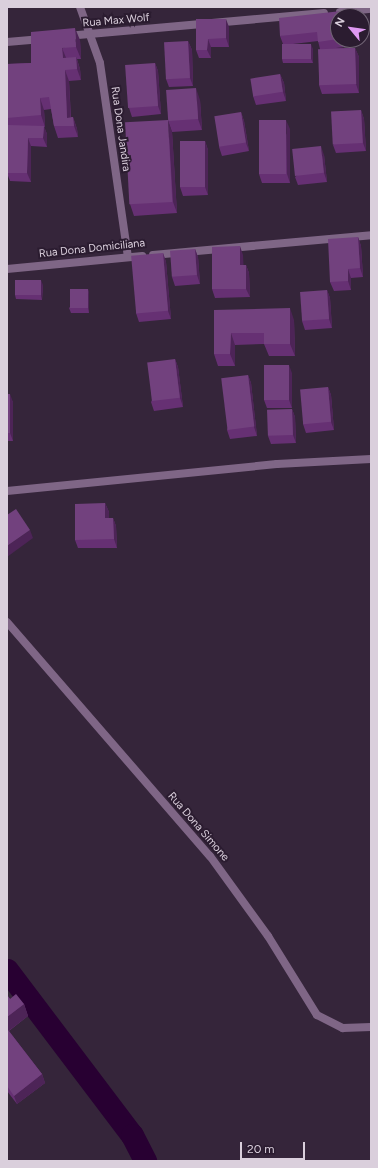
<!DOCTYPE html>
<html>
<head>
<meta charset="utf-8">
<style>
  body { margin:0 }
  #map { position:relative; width:378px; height:1168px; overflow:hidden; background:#35253a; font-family:Figtree,sans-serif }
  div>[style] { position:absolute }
  .canal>* { height:23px; margin:-11.5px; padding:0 11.5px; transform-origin:11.5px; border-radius:11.5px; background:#280032 }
  .minor>* { height:8px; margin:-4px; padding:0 4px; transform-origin:4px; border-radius:4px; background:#7f6686 }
  .wall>* { inset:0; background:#663073 }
  .shaded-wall>* { inset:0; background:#4d2457 }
  .building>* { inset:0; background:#72417e; transform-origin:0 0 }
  span { translate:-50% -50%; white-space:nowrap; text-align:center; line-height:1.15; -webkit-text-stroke:4px #2b1c30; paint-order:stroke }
  .street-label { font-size:11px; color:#dacfdc }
  .frame { position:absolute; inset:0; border:8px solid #dacfdc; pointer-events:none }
  .north { position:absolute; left:330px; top:8px; width:40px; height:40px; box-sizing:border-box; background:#2b1c30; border:1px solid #716475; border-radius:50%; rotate:299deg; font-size:11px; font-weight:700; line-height:16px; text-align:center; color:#dacfdc }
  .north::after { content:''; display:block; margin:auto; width:14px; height:18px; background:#df98f2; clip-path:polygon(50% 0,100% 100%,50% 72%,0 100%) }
  .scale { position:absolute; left:240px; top:1142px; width:65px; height:18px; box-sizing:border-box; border:2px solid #dacfdc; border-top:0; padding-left:5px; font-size:12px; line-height:14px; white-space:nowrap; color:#dacfdc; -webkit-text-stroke:3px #2b1c30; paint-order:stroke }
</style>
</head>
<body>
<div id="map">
  <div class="canal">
    <i style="left:7px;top:970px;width:207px;rotate:52.9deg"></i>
    <i style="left:132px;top:1135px;width:29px;rotate:63deg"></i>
  </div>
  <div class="minor">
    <i style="left:80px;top:7px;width:59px;rotate:70.3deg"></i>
    <i style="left:100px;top:63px;width:196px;rotate:81.8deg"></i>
    <i style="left:340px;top:12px;width:31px;rotate:-6deg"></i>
    <i style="left:67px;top:36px;width:258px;rotate:-5.1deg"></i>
    <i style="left:7px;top:42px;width:35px;rotate:-5deg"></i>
    <i style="left:153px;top:255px;width:219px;rotate:-5.2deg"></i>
    <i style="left:7px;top:269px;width:136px;rotate:-5.5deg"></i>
    <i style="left:7px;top:491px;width:271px;rotate:-5.7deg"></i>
    <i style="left:277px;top:464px;width:94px;rotate:-3deg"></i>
    <i style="left:7px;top:622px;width:310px;rotate:49.1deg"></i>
    <i style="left:210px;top:856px;width:99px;rotate:54.1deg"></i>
    <i style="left:268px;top:936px;width:93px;rotate:58.2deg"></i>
    <i style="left:317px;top:1015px;width:29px;rotate:27deg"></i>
    <i style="left:343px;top:1028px;width:28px;rotate:-2deg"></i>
  </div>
  <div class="wall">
    <i style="clip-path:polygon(338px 16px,338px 40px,355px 40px,355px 46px,336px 48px,355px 48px,359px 57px,359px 93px,322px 94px,319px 85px,320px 49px,318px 41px,293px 44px,313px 49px,313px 63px,283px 63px,282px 59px,283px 44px,280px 36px)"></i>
    <i style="clip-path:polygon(196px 19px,229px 27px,229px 47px,211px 47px,211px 58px,199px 58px,196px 50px)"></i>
    <i style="clip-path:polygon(80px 40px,81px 59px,77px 59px,80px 69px,81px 80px,69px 81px,71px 117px,73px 117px,77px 129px,78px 137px,58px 138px,54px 126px,51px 109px,44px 110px,45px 127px,44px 127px,47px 134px,47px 147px,31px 146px,31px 182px,10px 181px,7px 173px,8px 129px,7px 129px,7px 64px,31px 63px)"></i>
    <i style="clip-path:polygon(188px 41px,192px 50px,193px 86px,169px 87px,166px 79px)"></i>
    <i style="clip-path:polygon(155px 63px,158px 71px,161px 114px,132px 117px,129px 108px)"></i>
    <i style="clip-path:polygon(280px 74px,284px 83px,286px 101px,256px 105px,253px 96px)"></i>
    <i style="clip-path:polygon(200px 100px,202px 130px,172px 132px,168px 121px)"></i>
    <i style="clip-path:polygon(361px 110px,364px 119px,366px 151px,336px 153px,333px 145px)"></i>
    <i style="clip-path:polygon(241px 112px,244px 121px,249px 151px,222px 156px,219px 147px)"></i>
    <i style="clip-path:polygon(290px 129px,290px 183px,262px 183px,259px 174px)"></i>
    <i style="clip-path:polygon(172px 132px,177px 213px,134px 216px,130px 204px)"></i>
    <i style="clip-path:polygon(205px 141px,208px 150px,208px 195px,183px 196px,180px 187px)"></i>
    <i style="clip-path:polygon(324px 155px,327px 182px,298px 185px,295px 177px)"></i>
    <i style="clip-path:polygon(358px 237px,361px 246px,363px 277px,351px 278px,351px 290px,334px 291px,330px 282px)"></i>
    <i style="clip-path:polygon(195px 249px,198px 257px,200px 284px,175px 286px,172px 277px)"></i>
    <i style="clip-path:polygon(163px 253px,166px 262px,171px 319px,139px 322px,136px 313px)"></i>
    <i style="clip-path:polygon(243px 255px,243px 265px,246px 265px,249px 273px,250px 297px,215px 298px,212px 289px)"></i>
    <i style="clip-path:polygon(43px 285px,42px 300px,16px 299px,15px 295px)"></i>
    <i style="clip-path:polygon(88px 289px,89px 294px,89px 313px,71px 313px,69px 308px)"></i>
    <i style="clip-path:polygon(327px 290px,330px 298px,332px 328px,305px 330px,302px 321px)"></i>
    <i style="clip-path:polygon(214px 310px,294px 320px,295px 356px,269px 356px,264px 344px,235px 345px,235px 366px,218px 366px,214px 354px)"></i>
    <i style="clip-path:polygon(175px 359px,178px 367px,183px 407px,154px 411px,151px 402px)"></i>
    <i style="clip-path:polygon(292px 373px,292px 408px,267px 408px,264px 400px)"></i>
    <i style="clip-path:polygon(248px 375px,251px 383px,257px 436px,230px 439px,227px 430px)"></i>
    <i style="clip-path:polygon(328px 387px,331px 395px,334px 430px,306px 433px,303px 424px)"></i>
    <i style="clip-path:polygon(7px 394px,13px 402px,13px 441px,7px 441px)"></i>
    <i style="clip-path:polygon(292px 409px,295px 417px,296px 443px,271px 444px,268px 436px)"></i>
    <i style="clip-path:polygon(105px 503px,109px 512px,109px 518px,113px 518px,116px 526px,117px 548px,78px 548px,75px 540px)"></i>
    <i style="clip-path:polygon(7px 995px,10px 999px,24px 1004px,28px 1016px,9px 1031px,42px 1074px,45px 1083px,17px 1104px,7px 1091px)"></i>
  </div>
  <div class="shaded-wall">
    <i style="clip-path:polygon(226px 19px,229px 27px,229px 47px,226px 38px)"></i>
    <i style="clip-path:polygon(75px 28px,80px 40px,81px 59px,76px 47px)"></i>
    <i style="clip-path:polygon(208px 39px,211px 47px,211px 58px,207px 50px)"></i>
    <i style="clip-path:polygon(353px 40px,355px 40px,355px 46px)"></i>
    <i style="clip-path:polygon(188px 41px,192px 50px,193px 86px,190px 78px)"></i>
    <i style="clip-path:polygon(311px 44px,313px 49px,313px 63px,311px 59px)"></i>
    <i style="clip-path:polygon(62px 48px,67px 60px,63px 58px)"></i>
    <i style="clip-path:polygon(355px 48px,359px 57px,359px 93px,356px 84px)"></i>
    <i style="clip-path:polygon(76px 57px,80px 69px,81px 80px,77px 69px)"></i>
    <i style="clip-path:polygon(155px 63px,158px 71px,161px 114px,158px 106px)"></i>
    <i style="clip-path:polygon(65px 70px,69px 81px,71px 126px,67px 118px)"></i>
    <i style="clip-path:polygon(280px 74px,284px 83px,286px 101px,283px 92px)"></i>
    <i style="clip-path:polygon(196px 88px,200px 100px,202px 130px,198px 119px)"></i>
    <i style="clip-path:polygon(40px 98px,44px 110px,45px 127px,41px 115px)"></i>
    <i style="clip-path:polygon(361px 110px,364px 119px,366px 151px,363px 143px)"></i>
    <i style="clip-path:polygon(241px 112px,244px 121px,249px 151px,246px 143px)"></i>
    <i style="clip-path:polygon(73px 117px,77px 129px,78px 137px,74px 126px)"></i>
    <i style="clip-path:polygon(168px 120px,172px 132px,177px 213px,173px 202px)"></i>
    <i style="clip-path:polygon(286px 120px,290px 129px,290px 183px,287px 174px)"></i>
    <i style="clip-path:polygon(44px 126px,47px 134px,47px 147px,43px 138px)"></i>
    <i style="clip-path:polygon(28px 138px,31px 146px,31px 182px,27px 173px)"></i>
    <i style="clip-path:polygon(205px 141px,208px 150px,208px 195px,205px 187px)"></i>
    <i style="clip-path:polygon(321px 146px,324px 155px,327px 182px,324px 173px)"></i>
    <i style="clip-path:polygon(358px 237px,361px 246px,363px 277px,360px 268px)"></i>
    <i style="clip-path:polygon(240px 246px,243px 255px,244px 274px,240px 265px)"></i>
    <i style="clip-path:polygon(195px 249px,198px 257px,200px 284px,197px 275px)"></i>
    <i style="clip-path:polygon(163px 253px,166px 262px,171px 319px,168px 311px)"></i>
    <i style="clip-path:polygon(246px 265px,249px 273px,250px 297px,246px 289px)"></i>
    <i style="clip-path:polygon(348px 269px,351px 278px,351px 290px,348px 281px)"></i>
    <i style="clip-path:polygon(41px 280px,43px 285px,42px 300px,41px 296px)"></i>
    <i style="clip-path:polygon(88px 289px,89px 294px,89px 313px,88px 308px)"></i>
    <i style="clip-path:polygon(327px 290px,330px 298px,332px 328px,329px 319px)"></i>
    <i style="clip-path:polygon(290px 308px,294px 320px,295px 356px,290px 344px)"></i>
    <i style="clip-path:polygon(231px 333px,235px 345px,235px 366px,230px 354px)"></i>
    <i style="clip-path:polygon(175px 359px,178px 367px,183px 407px,180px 398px)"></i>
    <i style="clip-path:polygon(289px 365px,292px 373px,292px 408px,289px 400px)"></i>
    <i style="clip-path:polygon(248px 375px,251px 383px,257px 436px,254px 427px)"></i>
    <i style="clip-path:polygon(328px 387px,331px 395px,334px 430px,331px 422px)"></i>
    <i style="clip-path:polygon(10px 394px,13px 402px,13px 441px,10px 433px)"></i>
    <i style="clip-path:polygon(292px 409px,295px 417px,296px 443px,293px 435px)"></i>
    <i style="clip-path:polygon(105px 503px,109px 512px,109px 526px,105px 518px)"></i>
    <i style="clip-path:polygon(113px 518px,116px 526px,117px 548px,114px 539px)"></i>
    <i style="clip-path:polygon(30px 530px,33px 538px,7px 557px,7px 546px)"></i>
    <i style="clip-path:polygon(24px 1004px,28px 1016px,7px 1032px,7px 1017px)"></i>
    <i style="clip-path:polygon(42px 1074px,45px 1083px,17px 1104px,14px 1096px)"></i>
  </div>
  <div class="building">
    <i style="clip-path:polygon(350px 10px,350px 16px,338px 16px,338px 39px,318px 42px,317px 32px,280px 36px,279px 18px)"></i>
    <i style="clip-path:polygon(196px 19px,226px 19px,226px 38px,208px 39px,207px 50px,196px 50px)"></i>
    <i style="clip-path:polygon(75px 28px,76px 47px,62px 48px,63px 58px,76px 57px,77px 69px,65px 70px,67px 118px,73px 117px,74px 126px,54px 126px,49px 97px,40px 98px,41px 115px,7px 118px,7px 64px,31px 63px,31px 32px)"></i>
    <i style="left:188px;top:41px;width:37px;height:24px;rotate:87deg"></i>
    <i style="left:282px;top:44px;width:29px;height:15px"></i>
    <i style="left:355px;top:48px;width:36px;height:37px;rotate:88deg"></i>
    <i style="left:155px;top:63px;width:43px;height:30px;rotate:86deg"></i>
    <i style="left:280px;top:74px;width:18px;height:30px;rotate:81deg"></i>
    <i style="left:196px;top:88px;width:31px;height:30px;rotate:86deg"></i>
    <i style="left:361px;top:110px;width:33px;height:30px;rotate:87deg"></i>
    <i style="left:241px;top:112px;width:31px;height:27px;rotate:81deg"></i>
    <i style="left:168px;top:120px;width:82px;height:43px;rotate:87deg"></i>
    <i style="left:259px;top:120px;width:27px;height:54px"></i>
    <i style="clip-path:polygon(8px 125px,44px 126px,43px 138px,28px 138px,27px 173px,7px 173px)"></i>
    <i style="left:180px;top:141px;width:25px;height:46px"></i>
    <i style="left:321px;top:146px;width:27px;height:29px;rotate:84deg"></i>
    <i style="clip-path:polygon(358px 237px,360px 268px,348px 269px,348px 281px,330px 282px,328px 239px)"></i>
    <i style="clip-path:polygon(240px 246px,240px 265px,246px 265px,246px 289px,212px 289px,212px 247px)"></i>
    <i style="left:195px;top:249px;width:26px;height:25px;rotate:86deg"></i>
    <i style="left:163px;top:253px;width:58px;height:32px;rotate:85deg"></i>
    <i style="left:15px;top:280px;width:26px;height:15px"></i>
    <i style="left:70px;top:289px;width:18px;height:19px"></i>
    <i style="left:327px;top:290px;width:29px;height:27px;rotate:86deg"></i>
    <i style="clip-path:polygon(290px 308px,290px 344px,264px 344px,264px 333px,231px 333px,230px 354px,214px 354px,214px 310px)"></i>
    <i style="left:175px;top:359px;width:39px;height:28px;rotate:83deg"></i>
    <i style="left:264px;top:365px;width:25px;height:35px"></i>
    <i style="left:248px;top:375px;width:52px;height:27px;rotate:83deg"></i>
    <i style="left:328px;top:387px;width:35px;height:28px;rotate:85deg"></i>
    <i style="left:7px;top:394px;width:3px;height:39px"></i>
    <i style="left:292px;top:409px;width:26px;height:25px;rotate:88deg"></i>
    <i style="clip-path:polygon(105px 503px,105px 518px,113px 518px,114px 539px,75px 540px,75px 504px)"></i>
    <i style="clip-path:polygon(16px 509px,30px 530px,7px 546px,7px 515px)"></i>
    <i style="clip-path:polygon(16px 994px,24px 1004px,7px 1017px,7px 995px,10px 999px)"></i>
    <i style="clip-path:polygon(8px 1030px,42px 1074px,14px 1096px,7px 1086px,7px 1031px)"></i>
  </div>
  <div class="street-label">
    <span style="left:116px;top:21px;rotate:-5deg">Rua Max Wolf</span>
    <span style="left:120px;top:129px;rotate:82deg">Rua Dona Jandira</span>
    <span style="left:92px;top:249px;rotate:-6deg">Rua Dona Domiciliana</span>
    <span style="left:198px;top:827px;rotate:49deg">Rua Dona Simone</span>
  </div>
  <div class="frame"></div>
  <div class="north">N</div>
  <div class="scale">20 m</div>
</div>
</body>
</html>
